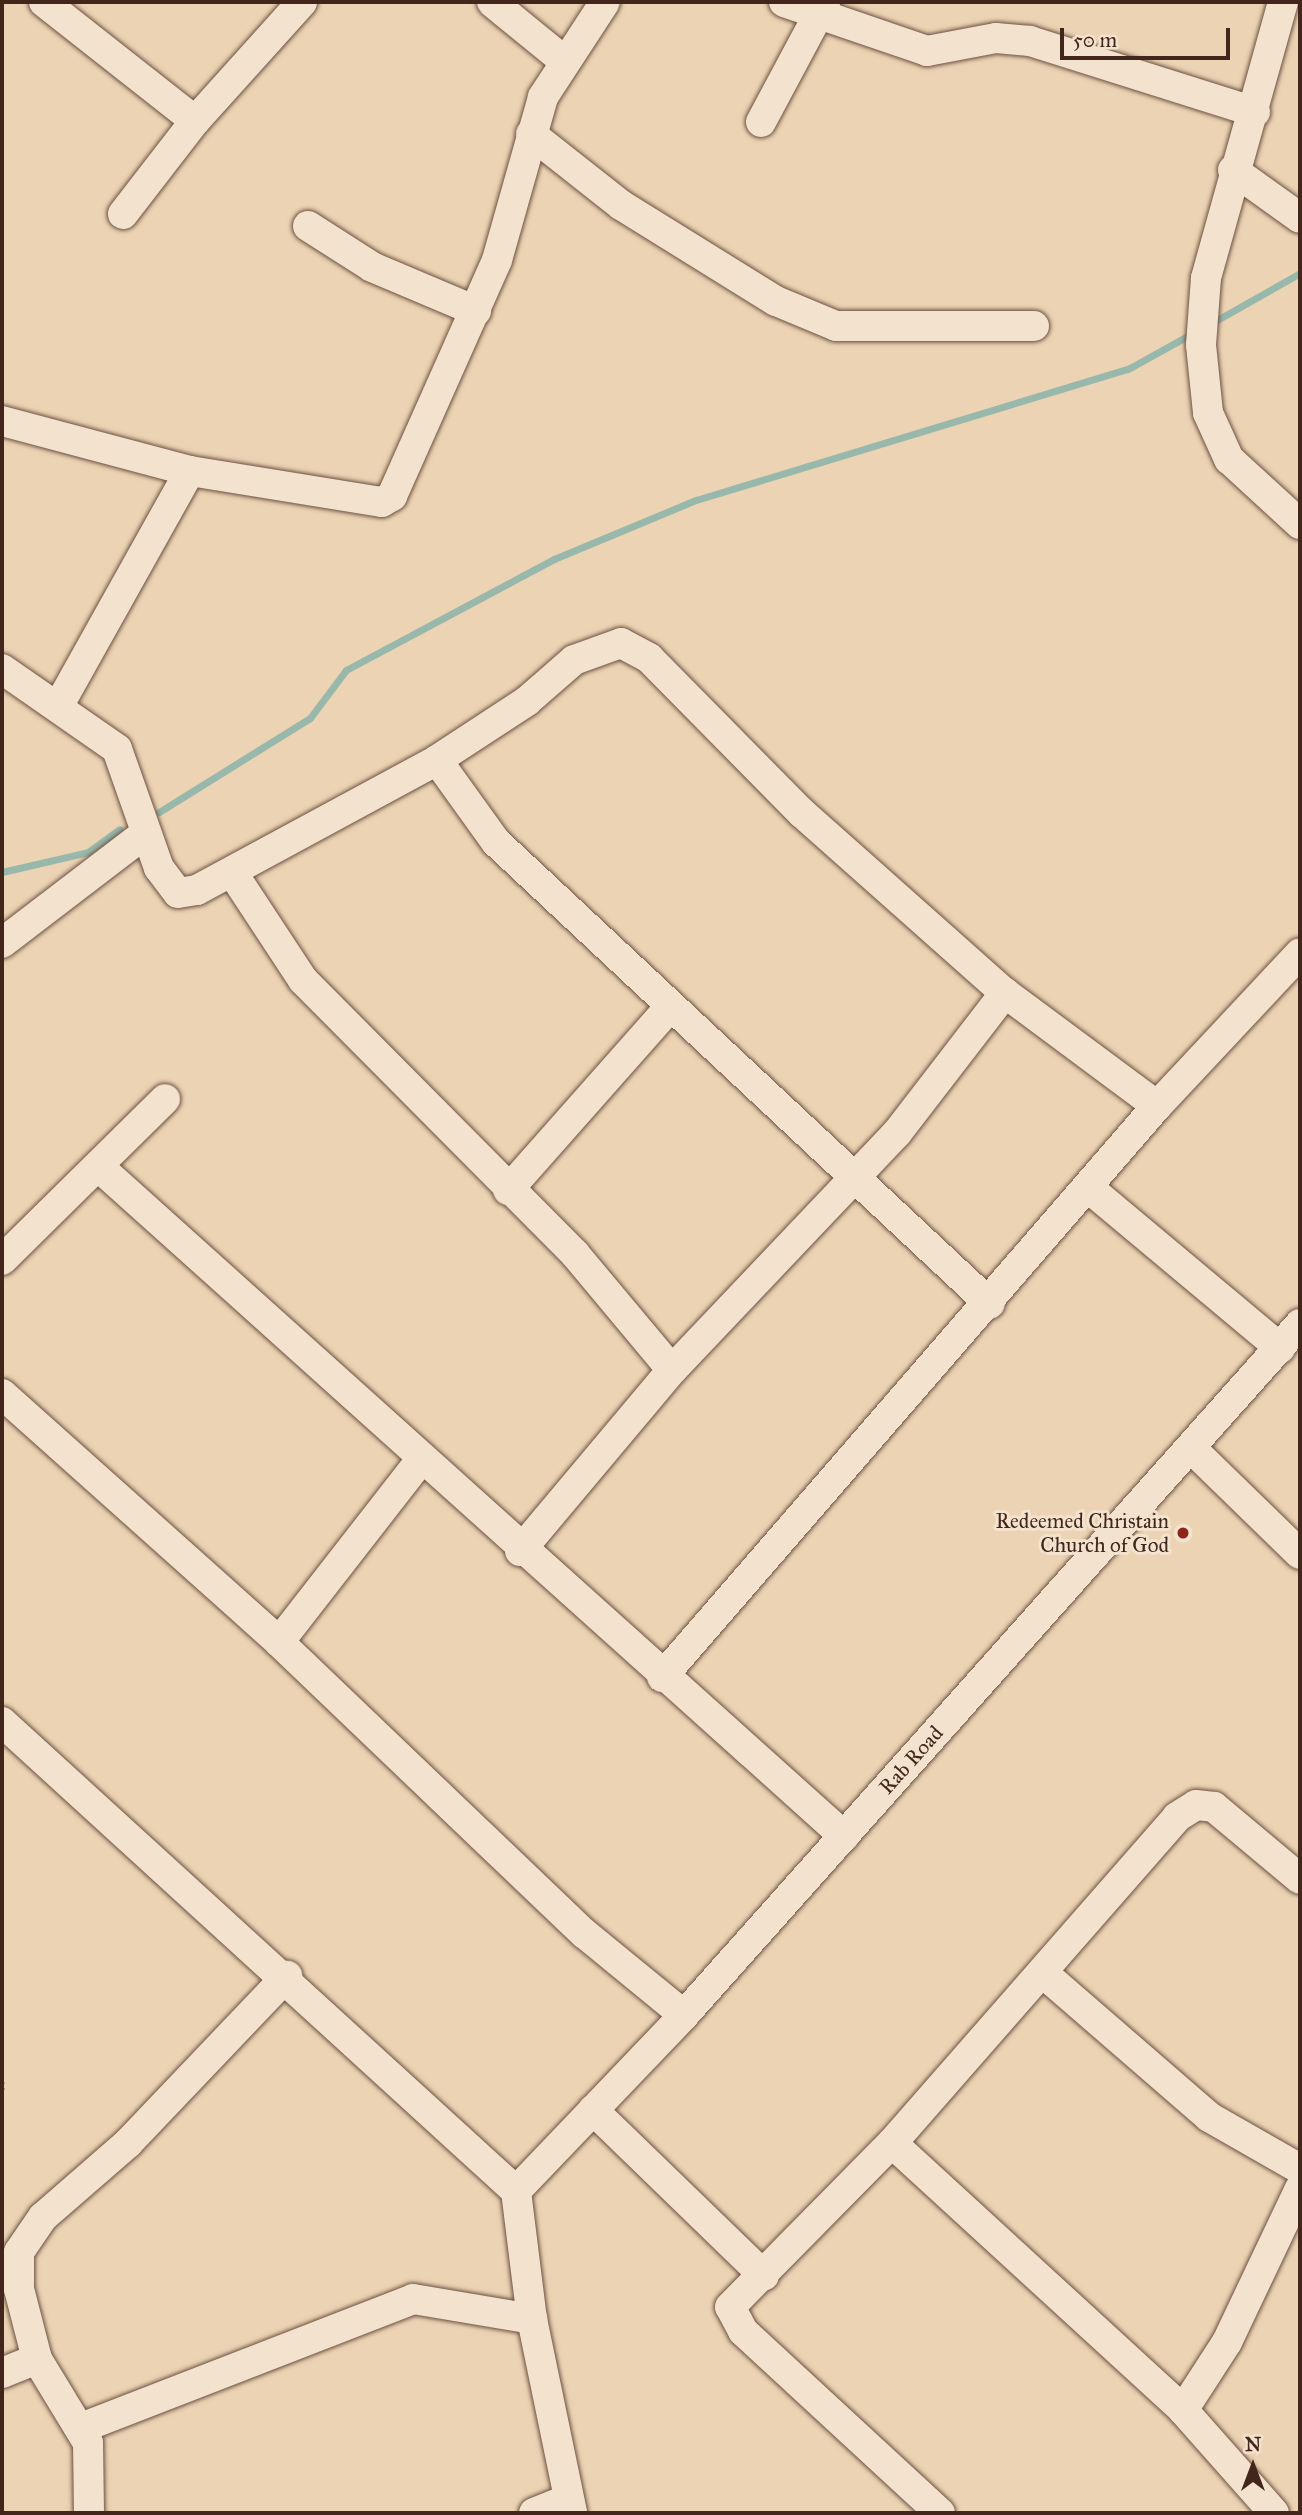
<!DOCTYPE html>
<html>
<head>
<meta charset="utf-8">
<style>
  body { margin:0 }
  #map { position:relative; width:1302px; height:2515px; overflow:hidden; background:#ebd3b3; font-family:"IM FELL Great Primer",serif }
  div>[style] { position:absolute }
  .stream>* { height:7px; margin:-3.5px; padding:0 3.5px; transform-origin:3.5px; border-radius:3.5px; background:#98b8ac }
  .path>* { height:4.5px; margin-top:-2.25px; transform-origin:0; background:repeating-linear-gradient(90deg,#42261b 0 2px,transparent 0 5.5px) }
  .roads { filter:drop-shadow(0 0 2px #6c5141) drop-shadow(0 0 2px #6c5141) }
  .minor>* { height:30px; margin:-15px; padding:0 15px; transform-origin:15px; border-radius:15px; background:#f2e2ce }
  .dots>* { width:19px; height:19px; translate:-50% -50%; box-sizing:border-box; border:4px solid #f2e2ce; border-radius:50% }
  span { translate:-50% -50%; white-space:nowrap; text-align:center; line-height:1.15; -webkit-text-stroke:6px #f2e2ce; paint-order:stroke }
  .poi-label { font-size:21px; color:#42261b }
  .right { translate:-100% -50%; text-align:right }
  .street-label { font-size:21px; color:#42261b }
  .frame { position:absolute; inset:0; border:4px solid #42261b; pointer-events:none }
  .north { position:absolute; left:1218px; top:2431px; width:70px; height:70px; -webkit-text-stroke:5px #f2e2ce; paint-order:stroke; rotate:0deg; font-size:19px; font-weight:700; line-height:28px; text-align:center; color:#42261b }
  .north::after { content:''; display:block; margin:auto; width:24px; height:32px; background:#42261b; clip-path:polygon(50% 0,100% 100%,50% 72%,0 100%) }
  .scale { position:absolute; left:1060px; top:28px; width:170px; height:32px; box-sizing:border-box; border:4px solid #42261b; border-top:0; padding-left:9px; font-size:21px; line-height:24px; white-space:nowrap; color:#42261b; -webkit-text-stroke:5px #f2e2ce; paint-order:stroke }
</style>
</head>
<body>
<div id="map">
  <div class="stream">
    <i style="left:1210px;top:324px;width:103px;rotate:-29.5deg"></i>
    <i style="left:159px;top:812px;width:178px;rotate:-31.9deg"></i>
    <i style="left:310px;top:718px;width:60px;rotate:-53.1deg"></i>
    <i style="left:346px;top:670px;width:236px;rotate:-28.1deg"></i>
    <i style="left:554px;top:559px;width:154px;rotate:-22.6deg"></i>
    <i style="left:696px;top:500px;width:451px;rotate:-16.9deg"></i>
    <i style="left:1128px;top:369px;width:74px;rotate:-29deg"></i>
    <i style="left:2px;top:872px;width:88px;rotate:-13.1deg"></i>
    <i style="left:88px;top:852px;width:39px;rotate:-36deg"></i>
  </div>
  <div class="path">
    <i style="left:2px;top:2082px;width:10px;rotate:90deg"></i>
  </div>
  <div class="roads">
    <div class="minor">
      <i style="left:44px;top:2px;width:192px;rotate:38.2deg"></i>
      <i style="left:492px;top:2px;width:90px;rotate:39.2deg"></i>
      <i style="left:784px;top:2px;width:151px;rotate:18.9deg"></i>
      <i style="left:927px;top:51px;width:70px;rotate:-10.7deg"></i>
      <i style="left:996px;top:38px;width:34px;rotate:5deg"></i>
      <i style="left:1030px;top:41px;width:236px;rotate:17.5deg"></i>
      <i style="left:1283px;top:2px;width:287px;rotate:105.6deg"></i>
      <i style="left:1206px;top:278px;width:67px;rotate:94.3deg"></i>
      <i style="left:1201px;top:345px;width:68px;rotate:84.1deg"></i>
      <i style="left:1208px;top:413px;width:51px;rotate:65.5deg"></i>
      <i style="left:1229px;top:459px;width:96px;rotate:42.5deg"></i>
      <i style="left:761px;top:122px;width:136px;rotate:-61.9deg"></i>
      <i style="left:531px;top:134px;width:115px;rotate:38.3deg"></i>
      <i style="left:621px;top:205px;width:182px;rotate:31.8deg"></i>
      <i style="left:776px;top:301px;width:65px;rotate:22.6deg"></i>
      <i style="left:836px;top:326px;width:198px"></i>
      <i style="left:1233px;top:170px;width:82px;rotate:35.6deg"></i>
      <i style="left:123px;top:214px;width:118px;rotate:-52.3deg"></i>
      <i style="left:195px;top:121px;width:160px;rotate:-48deg"></i>
      <i style="left:308px;top:226px;width:76px;rotate:32.6deg"></i>
      <i style="left:372px;top:267px;width:113px;rotate:22.9deg"></i>
      <i style="left:2px;top:421px;width:195px;rotate:14.9deg"></i>
      <i style="left:190px;top:471px;width:194px;rotate:9.2deg"></i>
      <i style="left:382px;top:502px;width:12px;rotate:-31deg"></i>
      <i style="left:392px;top:496px;width:258px;rotate:-66deg"></i>
      <i style="left:497px;top:260px;width:169px;rotate:-74.2deg"></i>
      <i style="left:543px;top:97px;width:113px;rotate:-56.9deg"></i>
      <i style="left:2px;top:669px;width:140px;rotate:34.8deg"></i>
      <i style="left:117px;top:749px;width:126px;rotate:70.6deg"></i>
      <i style="left:159px;top:868px;width:31px;rotate:53deg"></i>
      <i style="left:178px;top:893px;width:19px;rotate:-9deg"></i>
      <i style="left:197px;top:890px;width:273px;rotate:-28.4deg"></i>
      <i style="left:437px;top:760px;width:108px;rotate:-33.2deg"></i>
      <i style="left:527px;top:701px;width:62px;rotate:-41.1deg"></i>
      <i style="left:574px;top:660px;width:50px;rotate:-19.9deg"></i>
      <i style="left:621px;top:643px;width:32px;rotate:28deg"></i>
      <i style="left:649px;top:658px;width:218px;rotate:45.4deg"></i>
      <i style="left:802px;top:813px;width:271px;rotate:41.6deg"></i>
      <i style="left:1005px;top:993px;width:189px;rotate:36.6deg"></i>
      <i style="left:59px;top:705px;width:268px;rotate:-60.8deg"></i>
      <i style="left:437px;top:760px;width:101px;rotate:54.3deg"></i>
      <i style="left:496px;top:842px;width:676px;rotate:43.08deg"></i>
      <i style="left:232px;top:872px;width:129px;rotate:56.7deg"></i>
      <i style="left:303px;top:980px;width:386px;rotate:45.2deg"></i>
      <i style="left:575px;top:1254px;width:151px;rotate:50.1deg"></i>
      <i style="left:2px;top:943px;width:181px;rotate:-37.4deg"></i>
      <i style="left:98px;top:1166px;width:1003px;rotate:41.93deg"></i>
      <i style="left:1090px;top:1189px;width:248px;rotate:39.9deg"></i>
      <i style="left:508px;top:1190px;width:242px;rotate:-48.5deg"></i>
      <i style="left:2px;top:1260px;width:229px;rotate:-44.6deg"></i>
      <i style="left:2px;top:1394px;width:372px;rotate:41.8deg"></i>
      <i style="left:279px;top:1642px;width:423px;rotate:43.7deg"></i>
      <i style="left:585px;top:1934px;width:128px;rotate:39.3deg"></i>
      <i style="left:1191px;top:1448px;width:152px;rotate:44.2deg"></i>
      <i style="left:520px;top:1551px;width:236px;rotate:-50deg"></i>
      <i style="left:672px;top:1370px;width:327px;rotate:-46.5deg"></i>
      <i style="left:897px;top:1133px;width:177px;rotate:-52.4deg"></i>
      <i style="left:279px;top:1642px;width:233px;rotate:-52.1deg"></i>
      <i style="left:662px;top:1677px;width:756px;rotate:-49.08deg"></i>
      <i style="left:1157px;top:1106px;width:209px;rotate:-46.9deg"></i>
      <i style="left:2px;top:1722px;width:696px;rotate:42.38deg"></i>
      <i style="left:516px;top:2191px;width:129px;rotate:82.9deg"></i>
      <i style="left:532px;top:2319px;width:198px;rotate:78.3deg"></i>
      <i style="left:1043px;top:1973px;width:220px;rotate:40.9deg"></i>
      <i style="left:1209px;top:2117px;width:105px;rotate:29.7deg"></i>
      <i style="left:593px;top:2110px;width:238px;rotate:44.1deg"></i>
      <i style="left:892px;top:2143px;width:395px;rotate:42.5deg"></i>
      <i style="left:1183px;top:2410px;width:137px;rotate:48.5deg"></i>
      <i style="left:516px;top:2191px;width:243px;rotate:-46.3deg"></i>
      <i style="left:684px;top:2015px;width:926px;rotate:-48.28deg"></i>
      <i style="left:2px;top:2373px;width:38px;rotate:-22deg"></i>
      <i style="left:1183px;top:2410px;width:81px;rotate:-57.1deg"></i>
      <i style="left:1227px;top:2342px;width:170px;rotate:-64.6deg"></i>
      <i style="left:81px;top:2428px;width:356px;rotate:-21.2deg"></i>
      <i style="left:413px;top:2299px;width:121px;rotate:9.5deg"></i>
      <i style="left:89px;top:2513px;width:70px;rotate:-90.8deg"></i>
      <i style="left:88px;top:2443px;width:98px;rotate:-121.3deg"></i>
      <i style="left:37px;top:2359px;width:72px;rotate:-104.4deg"></i>
      <i style="left:19px;top:2289px;width:37px;rotate:-90deg"></i>
      <i style="left:19px;top:2252px;width:42px;rotate:-55.6deg"></i>
      <i style="left:43px;top:2217px;width:113px;rotate:-41deg"></i>
      <i style="left:128px;top:2143px;width:231px;rotate:-46.4deg"></i>
      <i style="left:534px;top:2513px;width:35px;rotate:-22deg"></i>
      <i style="left:940px;top:2513px;width:268px;rotate:-137.3deg"></i>
      <i style="left:743px;top:2331px;width:27px;rotate:-118deg"></i>
      <i style="left:730px;top:2307px;width:231px;rotate:-45.4deg"></i>
      <i style="left:892px;top:2143px;width:433px;rotate:-48.8deg"></i>
      <i style="left:1177px;top:1817px;width:22px;rotate:-32deg"></i>
      <i style="left:1196px;top:1805px;width:18px;rotate:6deg"></i>
      <i style="left:1214px;top:1807px;width:112px;rotate:39.9deg"></i>
    </div>
  </div>
  <div class="dots">
    <i style="left:1183px;top:1533px;background:#8f2418"></i>
  </div>
  <div class="poi-label">
    <span class="right" style="left:1169px;top:1533px">Redeemed Christain<br>Church of God</span>
  </div>
  <div class="street-label">
    <span style="left:911px;top:1760px;rotate:-48deg">Rab Road</span>
  </div>
  <div class="frame"></div>
  <div class="north">N</div>
  <div class="scale">50 m</div>
</div>
</body>
</html>
